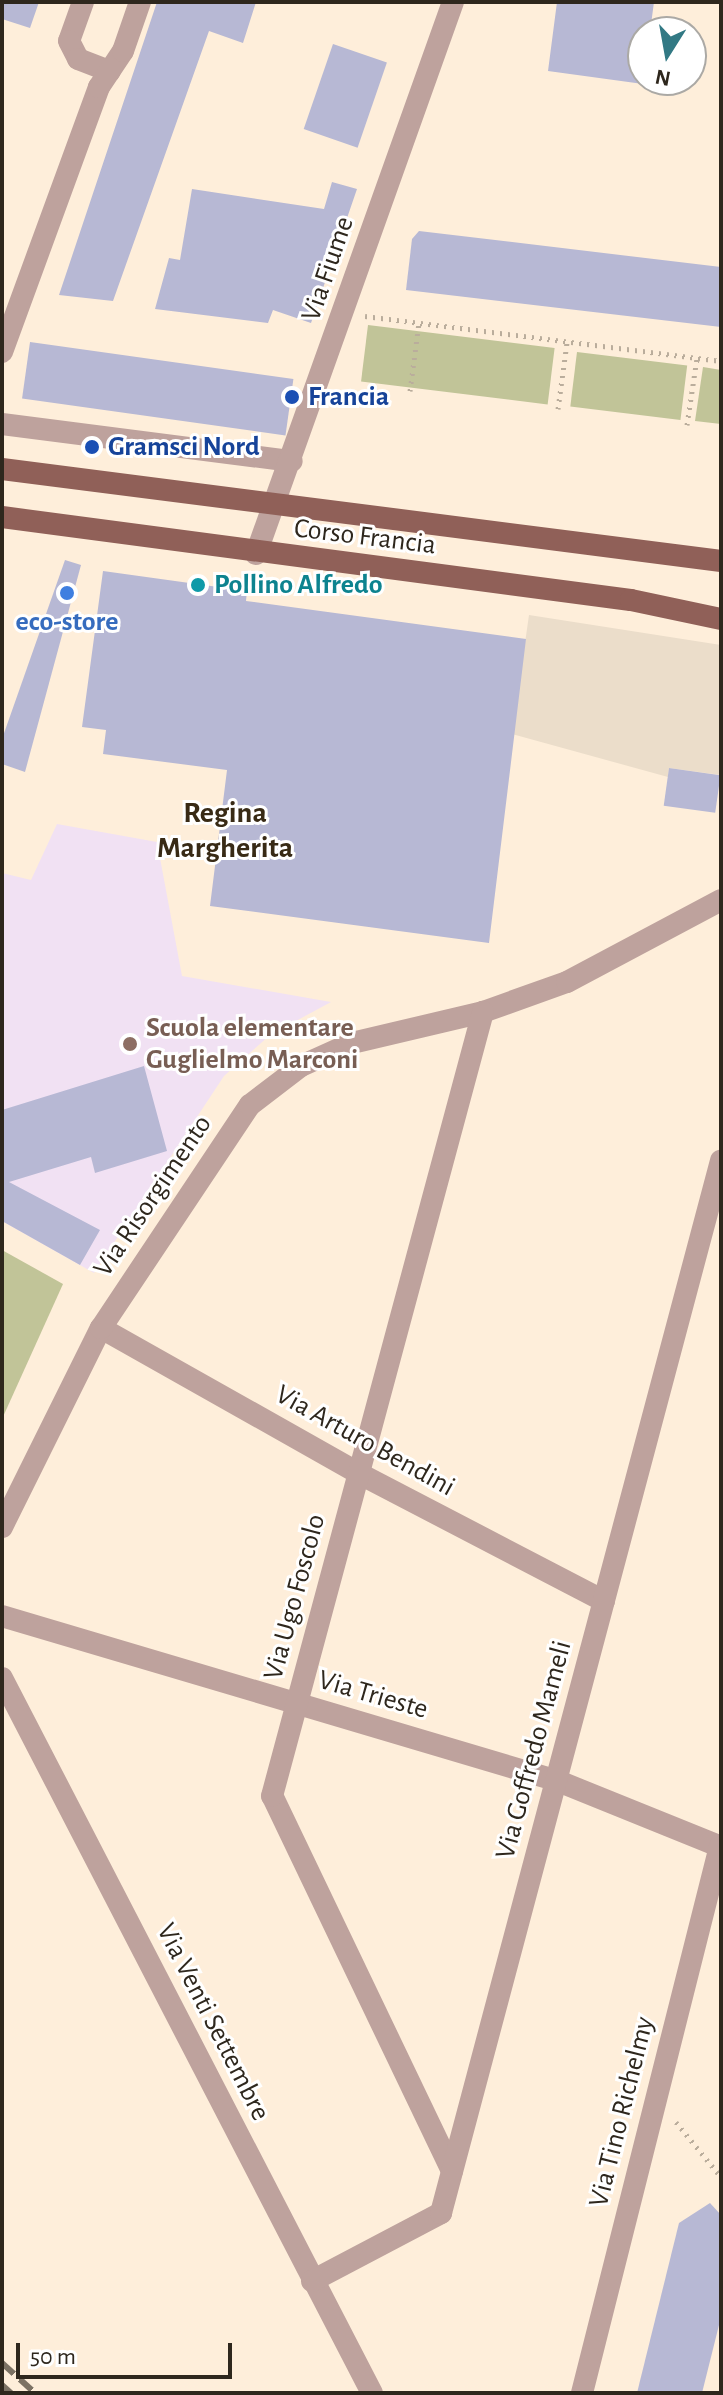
<!DOCTYPE html>
<html>
<head>
<meta charset="utf-8">
<style>
  body { margin:0 }
  #map { position:relative; width:723px; height:2395px; overflow:hidden; background:#feeeda; font-family:"Alegreya Sans",sans-serif }
  div>[style] { position:absolute }
  .commercial>* { inset:0; background:#ebddca }
  .education>* { inset:0; background:#f1e1f3 }
  .green>* { inset:0; background:#c1c498; transform-origin:0 0 }
  .building>* { inset:0; background:#b7b8d4; transform-origin:0 0 }
  .path>* { height:5px; margin-top:-2.5px; transform-origin:0; background:repeating-linear-gradient(90deg,#baad9c 0 2px,transparent 0 8px) }
  .minor>* { height:22px; margin:-11px; padding:0 11px; transform-origin:11px; border-radius:11px; background:#bea29d }
  .tertiary>* { height:22px; margin:-11px; padding:0 11px; transform-origin:11px; border-radius:11px; background:#bea29d }
  .primary>* { height:22px; margin:-11px; padding:0 11px; transform-origin:11px; border-radius:11px; background:#906058 }
  .rail>* { height:6px; margin-top:-3px; transform-origin:0; background:repeating-linear-gradient(90deg,#7c7264 0 16px,transparent 0 24px) }
  .dots>* { width:22px; height:22px; translate:-50% -50%; box-sizing:border-box; border:4px solid #fff; border-radius:50% }
  span { translate:-50% -50%; white-space:nowrap; text-align:center; line-height:1.15; -webkit-text-stroke:6px #fff; paint-order:stroke }
  .street-label { font-size:28px; color:#2e271d }
  .transit-label { font-size:28px; color:#164399; font-weight:700 }
  .left { translate:0 -50%; text-align:left }
  .culture-label { font-size:28px; color:#0d838f; font-weight:700 }
  .shop-label { font-size:28px; color:#366cbe; font-weight:700 }
  .education-label { font-size:28px; color:#785e54; font-weight:700 }
  .neighbourhood-label { font-size:30px; color:#382a15; font-weight:700 }
  .frame { position:absolute; inset:0; border:4px solid #2e271d; pointer-events:none }
  .north { position:absolute; left:627px; top:16px; width:80px; height:80px; box-sizing:border-box; background:#fff; border:2px solid #aba9a5; border-radius:50%; rotate:191deg; font-size:22px; font-weight:700; line-height:32px; text-align:center; color:#2e271d }
  .north::after { content:''; display:block; margin:auto; width:28px; height:36px; background:#327984; clip-path:polygon(50% 0,100% 100%,50% 72%,0 100%) }
  .scale { position:absolute; left:16px; top:2343px; width:216px; height:36px; box-sizing:border-box; border:4px solid #2e271d; border-top:0; padding-left:10px; font-size:24px; line-height:28px; white-space:nowrap; color:#2e271d; -webkit-text-stroke:6px #fff; paint-order:stroke }
</style>
</head>
<body>
<div id="map">
  <div class="commercial">
    <i style="clip-path:polygon(529px 615px,721px 645px,721px 775px,669px 768px,668px 777px,512px 734px)"></i>
  </div>
  <div class="education">
    <i style="clip-path:polygon(57px 824px,157px 842px,182px 976px,331px 1002px,270px 1035px,224px 1076px,94px 1273px,2px 1221px,2px 873px,31px 880px)"></i>
  </div>
  <div class="green">
    <i style="left:368px;top:325px;width:188px;height:57px;rotate:7deg"></i>
    <i style="left:577px;top:352px;width:111px;height:55px;rotate:7deg"></i>
    <i style="clip-path:polygon(703px 367px,721px 370px,721px 424px,695px 421px)"></i>
    <i style="clip-path:polygon(2px 1250px,63px 1284px,2px 1419px)"></i>
  </div>
  <div class="building">
    <i style="clip-path:polygon(2px 2px,39px 2px,30px 28px,2px 19px)"></i>
    <i style="clip-path:polygon(157px 2px,256px 2px,243px 43px,209px 31px,113px 301px,59px 295px)"></i>
    <i style="clip-path:polygon(557px 2px,654px 2px,650px 32px,643px 32px,643px 84px,548px 71px)"></i>
    <i style="left:333px;top:44px;width:57px;height:90px;rotate:19deg"></i>
    <i style="clip-path:polygon(332px 182px,357px 189px,311px 323px,273px 310px,268px 323px,155px 309px,169px 258px,180px 260px,192px 189px,324px 209px)"></i>
    <i style="clip-path:polygon(419px 231px,721px 267px,721px 327px,406px 290px,412px 239px)"></i>
    <i style="left:30px;top:342px;width:266px;height:57px;rotate:8deg"></i>
    <i style="clip-path:polygon(65px 560px,81px 565px,25px 772px,2px 764px,2px 739px)"></i>
    <i style="clip-path:polygon(103px 571px,247px 591px,246px 601px,526px 639px,489px 943px,210px 906px,227px 770px,103px 754px,106px 730px,82px 727px)"></i>
    <i style="left:669px;top:768px;width:52px;height:38px;rotate:8deg"></i>
    <i style="clip-path:polygon(144px 1066px,167px 1151px,95px 1173px,91px 1157px,9px 1182px,100px 1230px,80px 1265px,2px 1221px,2px 1110px)"></i>
    <i style="clip-path:polygon(710px 2203px,721px 2215px,721px 2317px,702px 2393px,637px 2393px,679px 2223px)"></i>
  </div>
  <div class="path">
    <i style="left:365px;top:316px;width:359px;rotate:7.2deg"></i>
    <i style="left:410px;top:391px;width:69px;rotate:-82.5deg"></i>
    <i style="left:558px;top:409px;width:68px;rotate:-82.3deg"></i>
    <i style="left:687px;top:425px;width:68px;rotate:-81.5deg"></i>
    <i style="left:676px;top:2122px;width:71px;rotate:50.7deg"></i>
  </div>
  <div class="minor">
    <i style="left:83px;top:2px;width:41px;rotate:109.7deg"></i>
    <i style="left:69px;top:41px;width:20px;rotate:63deg"></i>
    <i style="left:78px;top:59px;width:34px;rotate:21deg"></i>
    <i style="left:2px;top:424px;width:292px;rotate:7.3deg"></i>
    <i style="left:101px;top:1328px;width:297px;rotate:29.4deg"></i>
    <i style="left:360px;top:1474px;width:275px;rotate:27.5deg"></i>
    <i style="left:2px;top:1527px;width:222px;rotate:-63.6deg"></i>
    <i style="left:101px;top:1328px;width:268px;rotate:-56.3deg"></i>
    <i style="left:250px;top:1105px;width:64px;rotate:-37.4deg"></i>
    <i style="left:301px;top:1066px;width:56px;rotate:-24.3deg"></i>
    <i style="left:352px;top:1043px;width:135px;rotate:-13.3deg"></i>
    <i style="left:483px;top:1012px;width:89px;rotate:-19.7deg"></i>
    <i style="left:567px;top:982px;width:174px;rotate:-28deg"></i>
    <i style="left:2px;top:1616px;width:580px;rotate:16.53deg"></i>
    <i style="left:558px;top:1781px;width:176px;rotate:22deg"></i>
    <i style="left:2px;top:1678px;width:805px;rotate:62.64deg"></i>
    <i style="left:452px;top:2171px;width:416px;rotate:-115.6deg"></i>
    <i style="left:272px;top:1796px;width:812px;rotate:-74.94deg"></i>
    <i style="left:312px;top:2281px;width:146px;rotate:-27.8deg"></i>
    <i style="left:441px;top:2213px;width:1089px;rotate:-75.1deg"></i>
    <i style="left:582px;top:2393px;width:564px;rotate:-75.84deg"></i>
  </div>
  <div class="tertiary">
    <i style="left:2px;top:352px;width:282px;rotate:-69.9deg"></i>
    <i style="left:99px;top:87px;width:43px;rotate:-56.3deg"></i>
    <i style="left:123px;top:51px;width:52px;rotate:-70.9deg"></i>
    <i style="left:256px;top:554px;width:586px;rotate:-70.36deg"></i>
  </div>
  <div class="primary">
    <i style="left:2px;top:469px;width:725px;rotate:7.29deg"></i>
    <i style="left:2px;top:517px;width:634px;rotate:7.52deg"></i>
    <i style="left:631px;top:600px;width:92px;rotate:11.9deg"></i>
  </div>
  <div class="rail">
    <i style="left:2px;top:2363px;width:45px;rotate:42.3deg"></i>
    <i style="left:2px;top:2385px;width:12px;rotate:42deg"></i>
  </div>
  <div class="dots">
    <i style="left:292px;top:397px;background:#1a4fb4"></i>
    <i style="left:92px;top:447px;background:#1a4fb4"></i>
    <i style="left:198px;top:585px;background:#0f9aa8"></i>
    <i style="left:67px;top:593px;background:#3f7fe0"></i>
    <i style="left:130px;top:1044px;background:#8d6e63"></i>
  </div>
  <div class="street-label">
    <span style="left:328px;top:269px;rotate:-71deg">Via Fiume</span>
    <span style="left:365px;top:537px;rotate:7deg">Corso Francia</span>
    <span style="left:153px;top:1196px;rotate:-56deg">Via Risorgimento</span>
    <span style="left:365px;top:1441px;rotate:29deg">Via Arturo Bendini</span>
    <span style="left:295px;top:1597px;rotate:-75deg">Via Ugo Foscolo</span>
    <span style="left:373px;top:1695px;rotate:16deg">Via Trieste</span>
    <span style="left:534px;top:1750px;rotate:-75deg">Via Goffredo Mameli</span>
    <span style="left:213px;top:2022px;rotate:63deg">Via Venti Settembre</span>
    <span style="left:622px;top:2112px;rotate:-76deg">Via Tino Richelmy</span>
  </div>
  <div class="transit-label">
    <span class="left" style="left:308px;top:397px">Francia</span>
    <span class="left" style="left:108px;top:447px">Gramsci Nord</span>
  </div>
  <div class="culture-label">
    <span class="left" style="left:214px;top:585px">Pollino Alfredo</span>
  </div>
  <div class="shop-label">
    <span style="left:67px;top:622px">eco-store</span>
  </div>
  <div class="education-label">
    <span class="left" style="left:146px;top:1044px">Scuola elementare<br>Guglielmo Marconi</span>
  </div>
  <div class="neighbourhood-label">
    <span style="left:225px;top:830px">Regina<br>Margherita</span>
  </div>
  <div class="frame"></div>
  <div class="north">N</div>
  <div class="scale">50 m</div>
</div>
</body>
</html>
